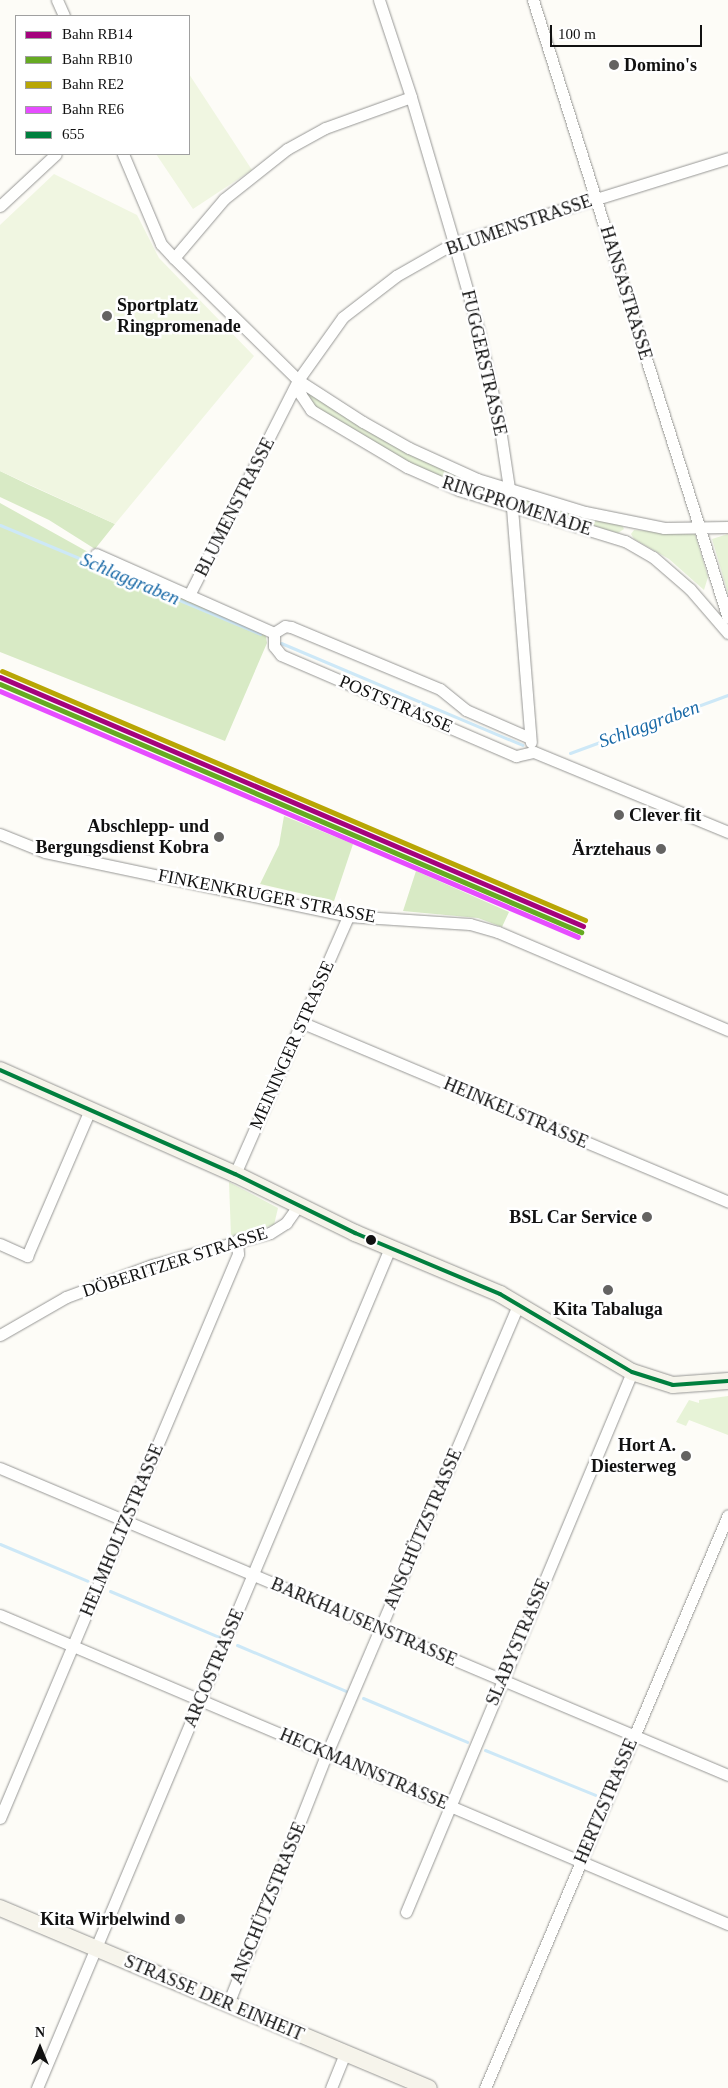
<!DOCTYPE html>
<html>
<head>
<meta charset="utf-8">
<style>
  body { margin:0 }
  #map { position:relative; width:728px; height:2088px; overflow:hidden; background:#fdfcf7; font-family:"Times New Roman",serif }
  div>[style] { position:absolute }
  .green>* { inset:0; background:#e7f3d7 }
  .forest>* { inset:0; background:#d8eac5 }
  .pitch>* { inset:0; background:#f0f6e1 }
  .stream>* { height:3px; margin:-1.5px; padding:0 1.5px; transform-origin:1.5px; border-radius:1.5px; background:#cde8f7 }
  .roads { filter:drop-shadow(0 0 1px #979795) drop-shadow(0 0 1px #979795) }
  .street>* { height:11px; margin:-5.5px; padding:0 5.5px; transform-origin:5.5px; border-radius:5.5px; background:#fffffe }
  .secondary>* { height:16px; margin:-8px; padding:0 8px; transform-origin:8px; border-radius:8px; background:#f6f4eb }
  .bus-1>* { height:4px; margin:-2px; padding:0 2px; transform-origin:2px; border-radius:2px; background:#007f3e }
  .rail-1>* { height:5px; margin:-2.5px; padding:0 2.5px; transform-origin:2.5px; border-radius:2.5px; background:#a5027d }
  .rail-2>* { height:5px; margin:-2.5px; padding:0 2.5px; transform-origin:2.5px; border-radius:2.5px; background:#6a2 }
  .rail-3>* { height:5px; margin:-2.5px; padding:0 2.5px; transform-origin:2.5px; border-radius:2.5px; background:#b8a605 }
  .rail-4>* { height:5px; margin:-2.5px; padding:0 2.5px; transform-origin:2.5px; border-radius:2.5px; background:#e64dff }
  .dots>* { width:14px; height:14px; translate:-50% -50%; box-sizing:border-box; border:2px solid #fff; border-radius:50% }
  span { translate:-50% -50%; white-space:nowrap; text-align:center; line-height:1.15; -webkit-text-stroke:5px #fff; paint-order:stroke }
  .poi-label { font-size:18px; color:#111; font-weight:700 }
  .left { translate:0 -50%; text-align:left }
  .right { translate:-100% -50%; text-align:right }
  .street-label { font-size:18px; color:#111 }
  .water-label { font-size:19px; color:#1768a6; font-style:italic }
  .legend { position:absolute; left:15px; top:15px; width:175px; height:140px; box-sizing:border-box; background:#fff; border:1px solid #a0a0a0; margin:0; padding:6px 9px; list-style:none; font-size:15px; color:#111 }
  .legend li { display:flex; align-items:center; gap:10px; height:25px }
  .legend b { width:25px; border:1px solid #a0a0a0 }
  .north { position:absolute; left:15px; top:2023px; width:50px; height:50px; -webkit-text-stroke:4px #fff; paint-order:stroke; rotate:0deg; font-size:14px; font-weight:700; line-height:20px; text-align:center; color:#111 }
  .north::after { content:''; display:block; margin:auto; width:18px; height:22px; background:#111; clip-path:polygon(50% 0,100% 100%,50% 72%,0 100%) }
  .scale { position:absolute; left:550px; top:25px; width:152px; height:22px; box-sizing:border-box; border:2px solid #111; border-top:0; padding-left:6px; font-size:15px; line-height:18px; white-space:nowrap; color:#111; -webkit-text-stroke:4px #fff; paint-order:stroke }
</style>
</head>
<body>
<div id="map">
  <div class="green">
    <i style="clip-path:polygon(310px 392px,504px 494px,506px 496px,504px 502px,427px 473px,317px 409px,307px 394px)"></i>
    <i style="clip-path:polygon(518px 498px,622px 525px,624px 529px,618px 533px,555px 516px,514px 501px)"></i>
    <i style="clip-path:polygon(634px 530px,695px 534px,708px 577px,704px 590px,669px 559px,634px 539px,631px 534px)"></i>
    <i style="clip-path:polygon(728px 534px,728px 593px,712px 539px)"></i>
    <i style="clip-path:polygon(229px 1182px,278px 1208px,274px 1225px,231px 1236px)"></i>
    <i style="clip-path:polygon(728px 1396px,728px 1435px,689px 1420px,686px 1426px,676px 1422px,689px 1400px,699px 1403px,699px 1400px)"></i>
  </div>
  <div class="forest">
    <i style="clip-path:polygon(0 471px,29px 485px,115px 524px,95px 549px,49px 520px,0 497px)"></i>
    <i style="clip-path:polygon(0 503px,97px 557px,265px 631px,267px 643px,225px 741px,0 652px)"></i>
    <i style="clip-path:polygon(284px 816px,353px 844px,334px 901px,260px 884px,279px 845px)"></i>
    <i style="clip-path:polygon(416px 871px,509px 912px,502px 927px,478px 918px,403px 911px)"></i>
  </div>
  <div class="pitch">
    <i style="clip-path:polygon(189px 74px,252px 170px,193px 209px,156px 154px,189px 154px)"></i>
    <i style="clip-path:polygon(54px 174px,137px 215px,159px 258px,254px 356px,115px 524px,0 471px,0 225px)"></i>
  </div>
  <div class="stream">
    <i style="left:0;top:525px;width:282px;rotate:22.7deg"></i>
    <i style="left:281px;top:643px;width:262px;rotate:22.9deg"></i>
    <i style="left:570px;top:753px;width:168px;rotate:-20.2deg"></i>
    <i style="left:0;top:1544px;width:95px;rotate:22.8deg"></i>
    <i style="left:110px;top:1591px;width:118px;rotate:22.9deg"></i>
    <i style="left:237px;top:1645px;width:118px;rotate:22.9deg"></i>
    <i style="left:363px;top:1698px;width:113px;rotate:22.9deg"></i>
    <i style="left:485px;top:1750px;width:119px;rotate:22.2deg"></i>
  </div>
  <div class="roads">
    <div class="street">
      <i style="left:57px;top:0;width:17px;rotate:66deg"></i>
      <i style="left:379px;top:0;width:102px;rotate:71.7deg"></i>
      <i style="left:411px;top:97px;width:152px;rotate:73.6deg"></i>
      <i style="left:454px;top:243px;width:92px;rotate:74.3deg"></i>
      <i style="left:479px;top:332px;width:92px;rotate:77.5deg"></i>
      <i style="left:499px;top:422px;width:87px;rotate:81.4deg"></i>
      <i style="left:512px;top:508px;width:235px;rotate:85.4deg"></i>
      <i style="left:533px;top:0;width:648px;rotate:72.49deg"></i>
      <i style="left:123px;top:154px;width:98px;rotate:67.1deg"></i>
      <i style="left:161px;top:244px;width:19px;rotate:47deg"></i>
      <i style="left:174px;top:258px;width:174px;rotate:44.5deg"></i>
      <i style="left:298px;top:380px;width:77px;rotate:32.9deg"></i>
      <i style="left:363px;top:422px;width:53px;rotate:29.5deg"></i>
      <i style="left:409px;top:448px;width:75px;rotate:24.5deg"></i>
      <i style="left:477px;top:479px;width:113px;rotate:17deg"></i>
      <i style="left:585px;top:512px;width:81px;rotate:11.4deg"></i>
      <i style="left:664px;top:528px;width:64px;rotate:-0.9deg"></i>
      <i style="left:0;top:206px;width:76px;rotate:-42.9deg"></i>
      <i style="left:174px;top:258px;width:77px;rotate:-49.7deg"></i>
      <i style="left:224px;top:199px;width:80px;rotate:-38.4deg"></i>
      <i style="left:287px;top:149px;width:43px;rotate:-28.9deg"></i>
      <i style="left:325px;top:128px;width:91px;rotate:-19.8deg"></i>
      <i style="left:298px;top:380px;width:15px;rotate:79deg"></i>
      <i style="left:301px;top:395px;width:18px;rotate:56deg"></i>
      <i style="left:311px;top:410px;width:112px;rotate:30.7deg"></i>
      <i style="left:407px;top:467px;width:57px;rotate:23.9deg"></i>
      <i style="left:459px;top:490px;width:174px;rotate:17.1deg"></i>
      <i style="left:625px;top:541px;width:32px;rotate:30deg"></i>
      <i style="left:653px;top:557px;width:49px;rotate:40.9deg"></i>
      <i style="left:690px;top:589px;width:58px;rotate:49.2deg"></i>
      <i style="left:96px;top:554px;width:195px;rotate:23.9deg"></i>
      <i style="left:189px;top:595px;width:241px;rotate:-63.1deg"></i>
      <i style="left:298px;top:380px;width:77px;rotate:-54.5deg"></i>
      <i style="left:343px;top:317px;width:67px;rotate:-37.7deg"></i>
      <i style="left:396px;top:276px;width:67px;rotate:-29.6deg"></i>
      <i style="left:454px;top:243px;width:287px;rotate:-17.2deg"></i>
      <i style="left:530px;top:738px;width:70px;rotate:-156.4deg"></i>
      <i style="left:466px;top:710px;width:33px;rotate:-141deg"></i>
      <i style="left:440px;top:689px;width:161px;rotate:-157.4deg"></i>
      <i style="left:291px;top:627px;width:6px;rotate:-171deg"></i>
      <i style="left:285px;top:626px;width:13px;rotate:148deg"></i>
      <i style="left:274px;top:633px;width:13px;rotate:90deg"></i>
      <i style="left:274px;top:646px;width:11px;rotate:52deg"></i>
      <i style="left:281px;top:655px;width:256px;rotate:23.3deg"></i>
      <i style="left:516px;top:756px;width:18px;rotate:-13deg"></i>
      <i style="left:534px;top:752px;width:210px;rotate:22.4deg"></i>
      <i style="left:0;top:834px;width:48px;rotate:21.8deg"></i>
      <i style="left:45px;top:852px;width:310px;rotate:11.9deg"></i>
      <i style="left:348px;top:916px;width:122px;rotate:3.8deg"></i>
      <i style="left:470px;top:924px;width:29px;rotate:16deg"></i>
      <i style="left:498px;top:932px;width:250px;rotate:23.1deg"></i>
      <i style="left:303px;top:1023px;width:461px;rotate:22.8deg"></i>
      <i style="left:235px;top:1174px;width:282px;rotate:-66.3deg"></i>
      <i style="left:0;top:1244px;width:30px;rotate:24deg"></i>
      <i style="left:27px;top:1256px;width:159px;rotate:-66.7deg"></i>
      <i style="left:0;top:1335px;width:76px;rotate:-29.9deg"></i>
      <i style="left:66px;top:1297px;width:92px;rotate:-20.4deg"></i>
      <i style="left:152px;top:1265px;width:122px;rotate:-15.2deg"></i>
      <i style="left:270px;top:1233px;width:19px;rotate:-32deg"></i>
      <i style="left:286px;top:1223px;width:21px;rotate:-55deg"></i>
      <i style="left:0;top:1468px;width:790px;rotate:22.87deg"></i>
      <i style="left:0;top:1615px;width:791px;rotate:23deg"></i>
      <i style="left:0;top:1818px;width:612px;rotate:-67.12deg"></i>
      <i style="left:238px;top:1254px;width:14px;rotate:-94deg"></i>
      <i style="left:406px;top:1912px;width:585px;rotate:-67.29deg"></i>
      <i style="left:228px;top:2004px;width:270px;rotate:-68.5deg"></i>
      <i style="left:327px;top:1753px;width:487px;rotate:-66.9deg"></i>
      <i style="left:37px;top:2088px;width:911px;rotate:-67.21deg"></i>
      <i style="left:331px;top:2088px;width:38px;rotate:-68deg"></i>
      <i style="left:485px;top:2088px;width:622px;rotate:-67.02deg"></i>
    </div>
    <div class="secondary">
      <i style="left:0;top:1070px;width:257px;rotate:23.9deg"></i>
      <i style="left:235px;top:1174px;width:134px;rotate:26.2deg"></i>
      <i style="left:355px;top:1233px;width:157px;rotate:22.8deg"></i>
      <i style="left:500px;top:1294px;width:153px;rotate:30.6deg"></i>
      <i style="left:632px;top:1372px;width:43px;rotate:17.6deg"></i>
      <i style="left:673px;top:1385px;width:55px;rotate:-4.2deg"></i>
      <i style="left:0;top:1908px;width:465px;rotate:22.8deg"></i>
    </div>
  </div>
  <div class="bus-1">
    <i style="left:0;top:1070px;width:257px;rotate:23.9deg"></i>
    <i style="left:235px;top:1174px;width:134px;rotate:26.2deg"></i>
    <i style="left:355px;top:1233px;width:157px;rotate:22.8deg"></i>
    <i style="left:500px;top:1294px;width:153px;rotate:30.6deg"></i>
    <i style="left:632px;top:1372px;width:43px;rotate:17.6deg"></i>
    <i style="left:673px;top:1385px;width:55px;rotate:-4.2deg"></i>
  </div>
  <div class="rail-1">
    <i style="left:0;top:677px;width:634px;rotate:23.13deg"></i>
  </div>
  <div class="rail-2">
    <i style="left:0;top:684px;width:632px;rotate:23.12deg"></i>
  </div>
  <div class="rail-3">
    <i style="left:2px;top:671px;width:634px;rotate:23.13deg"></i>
  </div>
  <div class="rail-4">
    <i style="left:0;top:691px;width:628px;rotate:23.05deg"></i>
  </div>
  <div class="dots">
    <i style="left:614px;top:65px;background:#646362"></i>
    <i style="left:107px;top:316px;background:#646362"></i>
    <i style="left:619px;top:815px;background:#646362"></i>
    <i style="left:219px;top:837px;background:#646362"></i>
    <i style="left:661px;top:849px;background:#646362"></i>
    <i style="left:647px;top:1217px;background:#646362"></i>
    <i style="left:371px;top:1240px;background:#111"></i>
    <i style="left:608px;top:1290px;background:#646362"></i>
    <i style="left:686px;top:1456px;background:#646362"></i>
    <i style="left:180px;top:1919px;background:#646362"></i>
  </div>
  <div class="poi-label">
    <span class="left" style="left:624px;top:65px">Domino's</span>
    <span class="left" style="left:117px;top:316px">Sportplatz<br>Ringpromenade</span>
    <span class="left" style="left:629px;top:815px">Clever fit</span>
    <span class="right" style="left:209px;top:837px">Abschlepp- und<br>Bergungsdienst Kobra</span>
    <span class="right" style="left:651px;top:849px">Ärztehaus</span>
    <span class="right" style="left:637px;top:1217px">BSL Car Service</span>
    <span style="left:608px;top:1309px">Kita Tabaluga</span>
    <span class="right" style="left:676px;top:1456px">Hort A.<br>Diesterweg</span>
    <span class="right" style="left:170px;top:1919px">Kita Wirbelwind</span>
  </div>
  <div class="street-label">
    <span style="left:519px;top:225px;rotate:-19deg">BLUMENSTRASSE</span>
    <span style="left:626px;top:293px;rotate:73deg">HANSASTRASSE</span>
    <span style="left:484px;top:363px;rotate:77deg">FUGGERSTRASSE</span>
    <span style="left:517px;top:506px;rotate:18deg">RINGPROMENADE</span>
    <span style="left:235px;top:507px;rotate:-63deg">BLUMENSTRASSE</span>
    <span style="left:396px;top:704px;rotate:23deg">POSTSTRASSE</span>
    <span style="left:267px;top:896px;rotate:11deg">FINKENKRUGER STRASSE</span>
    <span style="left:292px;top:1045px;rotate:-66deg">MEININGER STRASSE</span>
    <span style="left:516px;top:1113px;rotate:23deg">HEINKELSTRASSE</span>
    <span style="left:175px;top:1262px;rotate:-18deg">DÖBERITZER STRASSE</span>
    <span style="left:423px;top:1529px;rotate:-67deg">ANSCHÜTZSTRASSE</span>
    <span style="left:122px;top:1530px;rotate:-67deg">HELMHOLTZSTRASSE</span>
    <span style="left:364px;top:1622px;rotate:23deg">BARKHAUSENSTRASSE</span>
    <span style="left:518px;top:1642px;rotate:-67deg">SLABYSTRASSE</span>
    <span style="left:214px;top:1668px;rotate:-67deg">ARCOSTRASSE</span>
    <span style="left:364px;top:1769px;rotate:23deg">HECKMANNSTRASSE</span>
    <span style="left:606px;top:1801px;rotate:-67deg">HERTZSTRASSE</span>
    <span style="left:268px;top:1903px;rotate:-68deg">ANSCHÜTZSTRASSE</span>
    <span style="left:214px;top:1998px;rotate:23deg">STRASSE DER EINHEIT</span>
  </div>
  <div class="water-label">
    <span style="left:130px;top:579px;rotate:23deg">Schlaggraben</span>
    <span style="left:649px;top:724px;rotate:-20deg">Schlaggraben</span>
  </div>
  <ul class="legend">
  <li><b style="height:6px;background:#a5027d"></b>Bahn RB14</li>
  <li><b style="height:6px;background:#6a2"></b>Bahn RB10</li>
  <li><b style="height:6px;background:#b8a605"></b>Bahn RE2</li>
  <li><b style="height:6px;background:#e64dff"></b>Bahn RE6</li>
  <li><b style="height:6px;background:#007f3e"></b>655</li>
  </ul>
  <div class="north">N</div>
  <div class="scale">100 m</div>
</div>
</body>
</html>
